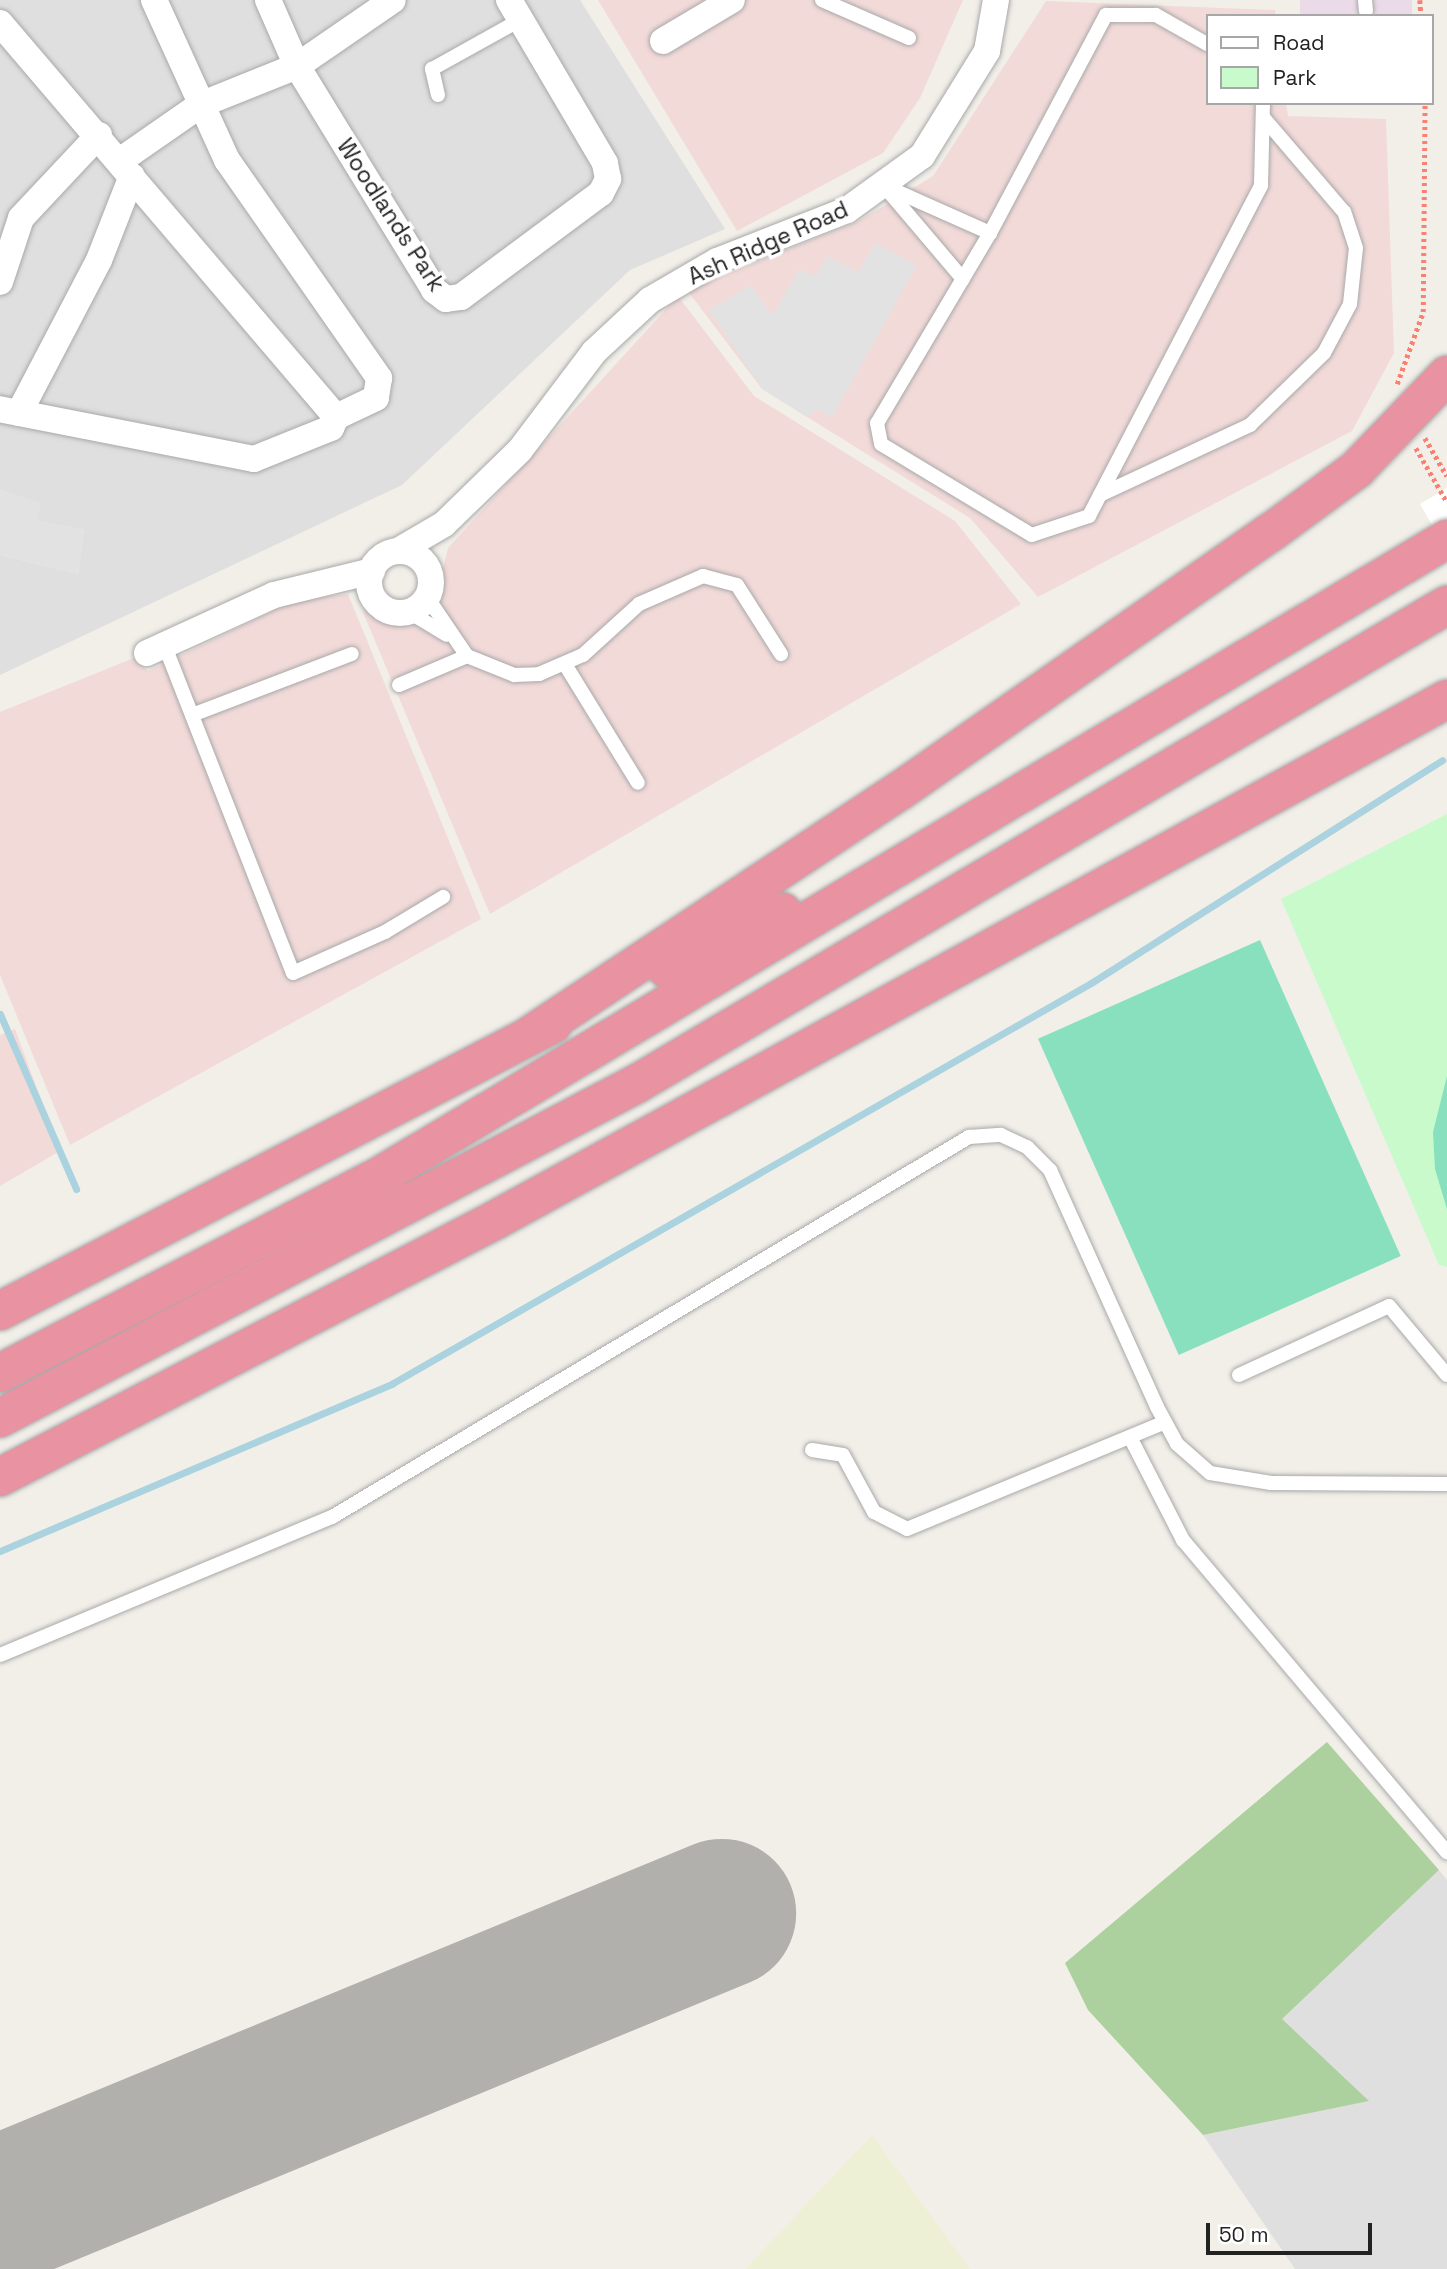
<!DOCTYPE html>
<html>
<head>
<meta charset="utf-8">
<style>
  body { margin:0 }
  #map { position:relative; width:1447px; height:2269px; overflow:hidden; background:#f2efe9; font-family:"Space Grotesk",sans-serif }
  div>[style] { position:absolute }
  .residential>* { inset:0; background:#e0dfdf }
  .commercial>* { inset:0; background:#f2dad9 }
  .industrial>* { inset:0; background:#ebdbe8; transform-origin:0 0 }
  .farmland>* { inset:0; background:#eef0d5 }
  .forest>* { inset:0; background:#add19e }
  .park>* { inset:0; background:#c8facc }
  .pitch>* { inset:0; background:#88e0be; transform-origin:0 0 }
  .parking>* { inset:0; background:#e2e2e2 }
  .pier>* { inset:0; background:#fff }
  .stream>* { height:7px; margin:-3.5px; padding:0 3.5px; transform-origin:3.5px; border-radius:3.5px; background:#aad3df }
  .runway>* { height:149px; margin:-74.5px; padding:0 74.5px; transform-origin:74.5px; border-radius:74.5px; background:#b1b0ac }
  .path>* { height:4.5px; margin-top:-2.25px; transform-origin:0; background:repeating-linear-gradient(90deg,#fa8072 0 3.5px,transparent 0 7px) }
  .roads { filter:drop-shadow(0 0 2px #a9a9a9) drop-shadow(0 0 2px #a9a9a9) }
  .service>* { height:14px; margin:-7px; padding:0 7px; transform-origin:7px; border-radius:7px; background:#fff }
  .minor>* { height:26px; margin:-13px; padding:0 13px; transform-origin:13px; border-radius:13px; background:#fff }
  .minor>.ring { margin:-13px; padding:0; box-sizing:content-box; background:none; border:26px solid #fff; border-radius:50% }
  .motorway>* { height:38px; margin:-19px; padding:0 19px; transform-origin:19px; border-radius:19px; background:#e892a2 }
  span { translate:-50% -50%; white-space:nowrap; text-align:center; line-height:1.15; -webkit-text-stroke:7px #fff; paint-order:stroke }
  .street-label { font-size:23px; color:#222 }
  .legend { position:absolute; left:1206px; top:14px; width:228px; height:91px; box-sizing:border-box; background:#fff; border:2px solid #a7a7a7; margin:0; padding:9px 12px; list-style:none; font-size:21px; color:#222 }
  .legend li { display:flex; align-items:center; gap:14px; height:35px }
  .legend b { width:35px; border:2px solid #a7a7a7 }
  .scale { position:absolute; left:1206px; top:2223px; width:166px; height:32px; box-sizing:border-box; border:4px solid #222; border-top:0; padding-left:9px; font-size:21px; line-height:24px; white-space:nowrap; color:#222; -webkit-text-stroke:5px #fff; paint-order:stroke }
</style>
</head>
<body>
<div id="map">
  <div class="residential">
    <i style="clip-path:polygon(0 0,580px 0,725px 229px,630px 270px,402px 485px,0 675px,0 555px,78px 574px,84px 530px,36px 521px,40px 503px,0 490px)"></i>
    <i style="clip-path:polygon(1439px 1870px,1447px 1880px,1447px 2269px,1295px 2269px,1203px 2135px,1368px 2101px,1281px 2019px)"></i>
  </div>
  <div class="commercial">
    <i style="clip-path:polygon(598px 0,963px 0,920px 98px,883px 153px,737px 231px)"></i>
    <i style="clip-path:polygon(1046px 1px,1275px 10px,1276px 16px,1207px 16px,1207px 103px,1286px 103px,1288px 116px,1386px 119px,1394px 353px,1352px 431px,1038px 597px,970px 518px,762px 389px,687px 290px,857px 222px,933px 176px)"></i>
    <i style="clip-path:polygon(678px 296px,754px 396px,955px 521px,1021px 604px,490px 914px,362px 610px,406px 626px,431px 616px,448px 548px)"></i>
    <i style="clip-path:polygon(348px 594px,481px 919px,70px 1145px,0 975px,0 712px,134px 658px,148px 671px,296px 600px)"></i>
    <i style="clip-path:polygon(15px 1029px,60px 1151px,0 1186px,0 1035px)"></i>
  </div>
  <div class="industrial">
    <i style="left:1300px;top:0;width:112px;height:16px"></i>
  </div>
  <div class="farmland">
    <i style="clip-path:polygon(872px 2135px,970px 2269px,745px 2269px)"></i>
  </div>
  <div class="forest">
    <i style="clip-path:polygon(1327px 1742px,1439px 1870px,1282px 2019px,1369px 2101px,1203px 2135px,1088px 2010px,1065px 1963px)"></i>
  </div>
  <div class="park">
    <i style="clip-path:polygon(1447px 814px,1447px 1267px,1439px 1265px,1281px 899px)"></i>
  </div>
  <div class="pitch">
    <i style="left:1260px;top:940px;width:346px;height:243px;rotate:66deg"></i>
    <i style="clip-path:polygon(1447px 1076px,1447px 1209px,1435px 1169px,1433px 1132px)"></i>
  </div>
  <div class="parking">
    <i style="clip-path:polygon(875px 243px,917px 265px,832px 417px,819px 409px,807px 417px,762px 389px,709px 310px,751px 285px,772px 316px,799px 269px,816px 276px,827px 256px,858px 272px)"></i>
    <i style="clip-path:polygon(0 490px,41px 503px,36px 521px,84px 530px,78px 574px,0 555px)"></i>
  </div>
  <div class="pier">
    <i style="clip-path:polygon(1447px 488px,1447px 551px,1420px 504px)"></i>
  </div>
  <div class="stream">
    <i style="left:0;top:1014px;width:191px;rotate:66.5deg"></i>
    <i style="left:0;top:1551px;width:427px;rotate:-23.1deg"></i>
    <i style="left:393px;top:1383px;width:804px;rotate:-29.82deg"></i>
    <i style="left:1091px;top:983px;width:416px;rotate:-32.4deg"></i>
  </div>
  <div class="runway">
    <i style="left:0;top:2210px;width:780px;rotate:-22.39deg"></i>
  </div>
  <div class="path">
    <i style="left:1420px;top:0;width:16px;rotate:86deg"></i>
    <i style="left:1397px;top:384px;width:77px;rotate:-70.1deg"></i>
    <i style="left:1423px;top:312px;width:209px;rotate:-89.5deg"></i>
    <i style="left:1425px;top:438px;width:44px;rotate:59.9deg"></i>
    <i style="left:1416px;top:448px;width:62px;rotate:60.1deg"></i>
  </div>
  <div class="roads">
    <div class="service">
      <i style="left:822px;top:0;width:95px;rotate:23.6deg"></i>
      <i style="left:1365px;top:0;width:11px;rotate:85deg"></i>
      <i style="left:1207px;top:44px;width:59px;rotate:-150.4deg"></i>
      <i style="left:1156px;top:15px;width:50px;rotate:180deg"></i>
      <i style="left:1106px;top:15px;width:247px;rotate:118deg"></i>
      <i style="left:990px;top:233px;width:221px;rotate:120.7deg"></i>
      <i style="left:877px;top:423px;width:21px;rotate:79deg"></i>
      <i style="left:881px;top:444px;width:176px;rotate:31.1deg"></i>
      <i style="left:1032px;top:535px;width:60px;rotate:-18.4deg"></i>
      <i style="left:1089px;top:516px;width:373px;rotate:-62.5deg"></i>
      <i style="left:1261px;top:185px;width:82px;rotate:-88.6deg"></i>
      <i style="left:438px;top:95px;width:27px;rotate:-103deg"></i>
      <i style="left:432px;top:69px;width:101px;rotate:-29.1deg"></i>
      <i style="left:884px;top:186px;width:122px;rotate:49.7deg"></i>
      <i style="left:889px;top:188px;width:111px;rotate:24deg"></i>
      <i style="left:1100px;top:495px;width:166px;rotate:-25deg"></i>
      <i style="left:1250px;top:425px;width:103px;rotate:-44.2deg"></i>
      <i style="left:1324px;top:353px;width:55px;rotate:-62deg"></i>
      <i style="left:1350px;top:304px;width:56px;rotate:-83.9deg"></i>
      <i style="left:1356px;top:248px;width:38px;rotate:-108deg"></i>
      <i style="left:1344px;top:212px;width:125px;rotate:-130.5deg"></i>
      <i style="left:427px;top:597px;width:71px;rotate:55.9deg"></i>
      <i style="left:467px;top:656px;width:51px;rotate:22deg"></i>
      <i style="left:514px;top:675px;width:25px;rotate:-2deg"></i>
      <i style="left:539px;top:674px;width:48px;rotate:-23.4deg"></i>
      <i style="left:583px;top:655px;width:76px;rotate:-42.3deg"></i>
      <i style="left:639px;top:604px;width:70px;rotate:-23.6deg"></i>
      <i style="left:703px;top:576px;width:35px;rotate:15deg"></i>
      <i style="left:737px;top:585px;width:82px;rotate:57.5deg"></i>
      <i style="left:409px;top:612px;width:44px;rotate:31.2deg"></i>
      <i style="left:164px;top:644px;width:353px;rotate:68.6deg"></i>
      <i style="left:293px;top:973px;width:101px;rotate:-24deg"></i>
      <i style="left:385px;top:932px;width:68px;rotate:-31.1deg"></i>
      <i style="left:566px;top:666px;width:137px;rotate:58.4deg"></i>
      <i style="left:399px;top:685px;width:74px;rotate:-23.1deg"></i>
      <i style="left:192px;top:715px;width:171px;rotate:-20.9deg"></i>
      <i style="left:1239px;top:1375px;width:165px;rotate:-24.7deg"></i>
      <i style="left:1389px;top:1306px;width:90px;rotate:50deg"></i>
      <i style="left:1131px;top:1439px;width:114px;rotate:62.8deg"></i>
      <i style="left:1183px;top:1540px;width:409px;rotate:49.8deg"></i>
      <i style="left:812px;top:1450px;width:31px;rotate:9deg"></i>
      <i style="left:843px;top:1455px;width:65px;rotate:61.5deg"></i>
      <i style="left:874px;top:1512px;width:37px;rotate:27deg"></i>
      <i style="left:907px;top:1529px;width:279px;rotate:-22.5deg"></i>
      <i style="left:0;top:1655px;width:360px;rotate:-22.6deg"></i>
      <i style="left:332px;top:1517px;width:742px;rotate:-30.82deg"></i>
      <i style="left:969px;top:1137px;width:32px;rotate:-4deg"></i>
      <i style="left:1001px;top:1135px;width:29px;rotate:25deg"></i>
      <i style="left:1027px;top:1147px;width:33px;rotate:45deg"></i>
      <i style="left:1050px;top:1170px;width:260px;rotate:65.7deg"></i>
      <i style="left:1157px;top:1407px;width:42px;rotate:61.6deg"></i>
      <i style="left:1177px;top:1444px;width:44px;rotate:41.3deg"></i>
      <i style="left:1210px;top:1473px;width:62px;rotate:9.3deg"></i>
      <i style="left:1271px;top:1483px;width:176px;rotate:0.3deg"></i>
    </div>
    <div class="minor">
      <i style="left:154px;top:0;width:176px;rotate:65.5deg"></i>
      <i style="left:227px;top:160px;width:266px;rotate:55.1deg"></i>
      <i style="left:379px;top:378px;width:20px;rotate:99deg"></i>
      <i style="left:376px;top:398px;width:44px;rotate:154.6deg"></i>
      <i style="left:268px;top:0;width:72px;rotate:66.3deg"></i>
      <i style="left:297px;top:66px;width:263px;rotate:58.5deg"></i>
      <i style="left:434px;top:290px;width:15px;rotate:37deg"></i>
      <i style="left:446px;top:299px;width:15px;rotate:-8deg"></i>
      <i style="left:461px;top:297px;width:174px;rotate:-36.6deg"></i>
      <i style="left:601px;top:193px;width:16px;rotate:-63deg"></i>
      <i style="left:608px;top:179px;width:16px;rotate:-101deg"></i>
      <i style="left:605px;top:163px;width:189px;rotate:-120.5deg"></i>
      <i style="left:0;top:23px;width:518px;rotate:49.54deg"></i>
      <i style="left:336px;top:417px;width:12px;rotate:114deg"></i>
      <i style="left:331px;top:428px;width:83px;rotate:158.1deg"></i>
      <i style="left:254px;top:459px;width:259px;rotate:-168.9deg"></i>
      <i style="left:663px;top:41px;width:80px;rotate:-30.7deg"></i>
      <i style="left:121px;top:160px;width:96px;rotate:-34.8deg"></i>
      <i style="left:200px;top:105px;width:105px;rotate:-21.9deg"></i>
      <i style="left:297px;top:66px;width:116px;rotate:-34.5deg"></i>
      <i style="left:0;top:282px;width:67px;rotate:-71.8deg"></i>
      <i style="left:21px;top:218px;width:114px;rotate:-46.8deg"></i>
      <i style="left:19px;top:413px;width:173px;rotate:-62.4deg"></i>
      <i style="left:99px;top:260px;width:90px;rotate:-68.6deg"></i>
      <i style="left:398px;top:551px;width:53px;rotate:-30.4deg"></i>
      <i style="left:444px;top:524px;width:106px;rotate:-44.2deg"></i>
      <i style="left:520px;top:450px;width:123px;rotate:-52.9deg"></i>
      <i style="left:594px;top:352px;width:76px;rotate:-42.9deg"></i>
      <i style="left:650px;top:300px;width:78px;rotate:-30.2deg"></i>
      <i style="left:717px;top:261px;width:140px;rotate:-21.4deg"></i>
      <i style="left:847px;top:210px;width:92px;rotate:-35.8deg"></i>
      <i style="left:922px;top:156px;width:123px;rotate:-58.2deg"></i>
      <i style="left:987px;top:51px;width:52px;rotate:-80deg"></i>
      <i class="ring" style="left:369px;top:551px;width:36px;height:36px"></i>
      <i style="left:147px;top:653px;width:140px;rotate:-24.5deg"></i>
      <i style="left:274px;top:595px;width:101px;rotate:-13.8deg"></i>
    </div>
    <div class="motorway">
      <i style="left:667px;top:969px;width:129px;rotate:-26.2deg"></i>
      <i style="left:529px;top:1036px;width:446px;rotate:-33.5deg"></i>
      <i style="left:901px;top:790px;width:450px;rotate:-34.9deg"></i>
      <i style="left:1270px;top:533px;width:108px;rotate:-36.3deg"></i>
      <i style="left:1357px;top:469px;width:130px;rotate:-46.2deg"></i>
      <i style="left:0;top:1311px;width:623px;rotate:-27.43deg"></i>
      <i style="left:0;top:1373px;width:420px;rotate:-27.4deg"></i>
      <i style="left:373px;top:1180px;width:1251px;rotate:-30.83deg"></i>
      <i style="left:0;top:1418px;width:721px;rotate:-27.7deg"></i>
      <i style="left:638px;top:1083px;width:940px;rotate:-30.58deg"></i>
      <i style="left:0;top:1477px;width:560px;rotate:-27.43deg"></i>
      <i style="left:497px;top:1219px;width:1083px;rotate:-28.69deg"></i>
    </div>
  </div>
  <div class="street-label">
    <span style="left:391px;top:215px;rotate:57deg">Woodlands Park</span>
    <span style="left:768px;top:243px;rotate:-24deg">Ash Ridge Road</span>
  </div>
  <ul class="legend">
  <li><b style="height:9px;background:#fff"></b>Road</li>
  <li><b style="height:19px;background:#c8facc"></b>Park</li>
  </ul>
  <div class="scale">50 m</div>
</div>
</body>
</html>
